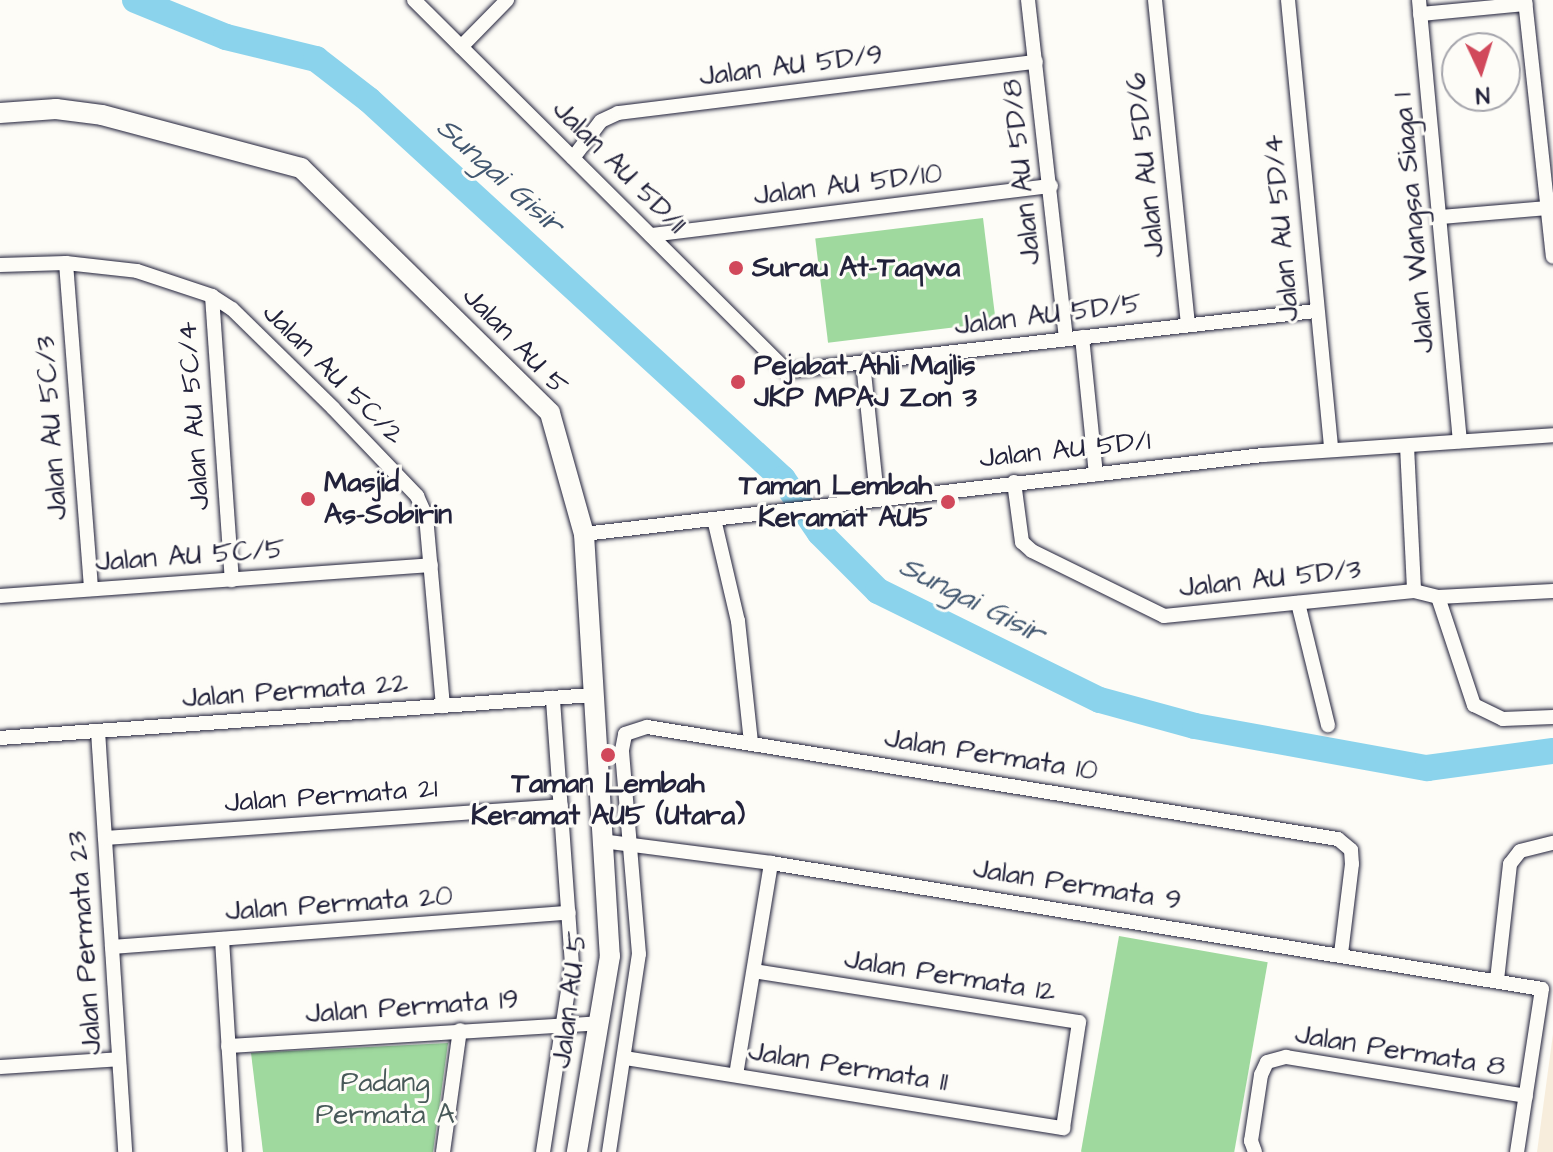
<!DOCTYPE html>
<html>
<head>
<meta charset="utf-8">
<style>
  body { margin:0 }
  #map { position:relative; width:1553px; height:1152px; overflow:hidden; background:#fdfcf7; font-family:"Architects Daughter",sans-serif }
  div>[style] { position:absolute }
  .built>* { inset:0; background:#f7eddc }
  .green>* { inset:0; background:#9fd99e; transform-origin:0 0 }
  .river>* { height:26px; margin:-13px; padding:0 13px; transform-origin:13px; border-radius:13px; background:#8bd3ec }
  .roads { filter:drop-shadow(0 0 2px #22223b) drop-shadow(0 0 2px #22223b) }
  .minor>* { height:14px; margin:-7px; padding:0 7px; transform-origin:7px; border-radius:7px; background:#fdfcf7 }
  .secondary>* { height:20px; margin:-10px; padding:0 10px; transform-origin:10px; border-radius:10px; background:#fdfcf7 }
  .dots>* { width:22px; height:22px; translate:-50% -50%; box-sizing:border-box; border:4px solid #fdfcf7; border-radius:50% }
  span { translate:-50% -50%; white-space:nowrap; text-align:center; line-height:1.15; -webkit-text-stroke:6px #fdfcf7; paint-order:stroke }
  .street-label { font-size:28px; color:#22223b }
  .poi-label { font-size:28px; color:#22223b; font-weight:700 }
  .left { translate:0 -50%; text-align:left }
  .right { translate:-100% -50%; text-align:right }
  .park-label { font-size:28px; color:#485959 }
  .water-label { font-size:30px; color:#425770; font-style:italic }
  .north { position:absolute; left:1441px; top:32px; width:80px; height:80px; box-sizing:border-box; background:#fdfcf7; border:2px solid #a5a5ac; border-radius:50%; rotate:176deg; font-size:22px; font-weight:700; line-height:32px; text-align:center; color:#22223b }
  .north::after { content:''; display:block; margin:auto; width:28px; height:36px; background:#d1495b; clip-path:polygon(50% 0,100% 100%,50% 72%,0 100%) }
</style>
</head>
<body>
<div id="map">
  <div class="built">
    <i style="clip-path:polygon(1553px 1034px,1553px 1152px,1537px 1152px)"></i>
  </div>
  <div class="green">
    <i style="left:983px;top:218px;width:105px;height:169px;rotate:83deg"></i>
    <i style="left:1119px;top:936px;width:151px;height:219px;rotate:10deg"></i>
    <i style="clip-path:polygon(448px 1043px,433px 1152px,263px 1152px,251px 1053px)"></i>
  </div>
  <div class="river">
    <i style="left:135px;top:0;width:98px;rotate:22.1deg"></i>
    <i style="left:226px;top:37px;width:93px;rotate:13.7deg"></i>
    <i style="left:316px;top:59px;width:67px;rotate:37.7deg"></i>
    <i style="left:369px;top:100px;width:561px;rotate:42.47deg"></i>
    <i style="left:783px;top:479px;width:65px;rotate:55.6deg"></i>
    <i style="left:820px;top:533px;width:82px;rotate:45deg"></i>
    <i style="left:878px;top:591px;width:247px;rotate:26.2deg"></i>
    <i style="left:1100px;top:700px;width:98px;rotate:15.3deg"></i>
    <i style="left:1195px;top:726px;width:236px;rotate:10.3deg"></i>
    <i style="left:1427px;top:768px;width:127px;rotate:-7.7deg"></i>
  </div>
  <div class="roads">
    <div class="minor">
      <i style="left:414px;top:0;width:526px;rotate:44.85deg"></i>
      <i style="left:787px;top:371px;width:531px;rotate:-6.48deg"></i>
      <i style="left:1028px;top:0;width:341px;rotate:83.6deg"></i>
      <i style="left:1155px;top:0;width:326px;rotate:84.2deg"></i>
      <i style="left:1288px;top:0;width:452px;rotate:84.5deg"></i>
      <i style="left:1419px;top:0;width:443px;rotate:84.7deg"></i>
      <i style="left:1525px;top:0;width:258px;rotate:83.8deg"></i>
      <i style="left:1420px;top:14px;width:106px;rotate:-5.4deg"></i>
      <i style="left:461px;top:47px;width:66px;rotate:-45.6deg"></i>
      <i style="left:573px;top:158px;width:46px;rotate:-52.9deg"></i>
      <i style="left:601px;top:121px;width:19px;rotate:-25deg"></i>
      <i style="left:618px;top:113px;width:421px;rotate:-7deg"></i>
      <i style="left:1442px;top:217px;width:105px;rotate:-4.9deg"></i>
      <i style="left:651px;top:235px;width:403px;rotate:-7deg"></i>
      <i style="left:66px;top:263px;width:327px;rotate:85.6deg"></i>
      <i style="left:0;top:265px;width:66px;rotate:-1.7deg"></i>
      <i style="left:66px;top:263px;width:71px;rotate:6.4deg"></i>
      <i style="left:137px;top:271px;width:79px;rotate:18.4deg"></i>
      <i style="left:212px;top:296px;width:24px;rotate:33deg"></i>
      <i style="left:232px;top:309px;width:141px;rotate:44.4deg"></i>
      <i style="left:333px;top:408px;width:122px;rotate:46.3deg"></i>
      <i style="left:417px;top:496px;width:22px;rotate:66deg"></i>
      <i style="left:426px;top:516px;width:191px;rotate:84.9deg"></i>
      <i style="left:212px;top:296px;width:285px;rotate:86deg"></i>
      <i style="left:1082px;top:337px;width:138px;rotate:84.2deg"></i>
      <i style="left:863px;top:363px;width:135px;rotate:84deg"></i>
      <i style="left:1407px;top:446px;width:145px;rotate:87.2deg"></i>
      <i style="left:1014px;top:482px;width:61px;rotate:82.4deg"></i>
      <i style="left:1022px;top:542px;width:13px;rotate:42deg"></i>
      <i style="left:1032px;top:551px;width:147px;rotate:26.2deg"></i>
      <i style="left:1164px;top:616px;width:251px;rotate:-5.7deg"></i>
      <i style="left:1414px;top:591px;width:25px;rotate:14deg"></i>
      <i style="left:1438px;top:597px;width:115px;rotate:-3deg"></i>
      <i style="left:714px;top:519px;width:105px;rotate:76.8deg"></i>
      <i style="left:738px;top:621px;width:122px;rotate:83.9deg"></i>
      <i style="left:584px;top:534px;width:684px;rotate:-6.64deg"></i>
      <i style="left:1263px;top:455px;width:291px;rotate:-3.9deg"></i>
      <i style="left:0;top:596px;width:432px;rotate:-4.1deg"></i>
      <i style="left:1438px;top:597px;width:114px;rotate:71.6deg"></i>
      <i style="left:1474px;top:705px;width:32px;rotate:26deg"></i>
      <i style="left:1503px;top:719px;width:50px;rotate:-2.3deg"></i>
      <i style="left:1298px;top:603px;width:126px;rotate:76.2deg"></i>
      <i style="left:98px;top:731px;width:422px;rotate:86.3deg"></i>
      <i style="left:0;top:738px;width:595px;rotate:-4.15deg"></i>
      <i style="left:105px;top:838px;width:457px;rotate:-4deg"></i>
      <i style="left:602px;top:841px;width:170px;rotate:7.4deg"></i>
      <i style="left:771px;top:863px;width:781px;rotate:9.28deg"></i>
      <i style="left:1542px;top:989px;width:165px;rotate:98.7deg"></i>
      <i style="left:222px;top:939px;width:213px;rotate:86.5deg"></i>
      <i style="left:112px;top:947px;width:458px;rotate:-4.3deg"></i>
      <i style="left:1497px;top:980px;width:117px;rotate:-83.6deg"></i>
      <i style="left:1510px;top:864px;width:16px;rotate:-52deg"></i>
      <i style="left:1520px;top:851px;width:34px;rotate:-14deg"></i>
      <i style="left:228px;top:1046px;width:373px;rotate:-3.5deg"></i>
      <i style="left:625px;top:1058px;width:444px;rotate:9.1deg"></i>
      <i style="left:1063px;top:1128px;width:107px;rotate:-81.4deg"></i>
      <i style="left:1079px;top:1022px;width:329px;rotate:-171.1deg"></i>
      <i style="left:0;top:1067px;width:119px;rotate:-3.8deg"></i>
      <i style="left:736px;top:1075px;width:215px;rotate:-80.6deg"></i>
      <i style="left:443px;top:1152px;width:123px;rotate:-82.1deg"></i>
      <i style="left:543px;top:1152px;width:189px;rotate:-81.2deg"></i>
      <i style="left:572px;top:965px;width:268px;rotate:-94.1deg"></i>
      <i style="left:609px;top:1152px;width:200px;rotate:-81.4deg"></i>
      <i style="left:639px;top:954px;width:205px;rotate:-94.8deg"></i>
      <i style="left:622px;top:750px;width:16px;rotate:-79deg"></i>
      <i style="left:625px;top:734px;width:23px;rotate:-18deg"></i>
      <i style="left:647px;top:727px;width:700px;rotate:9.21deg"></i>
      <i style="left:1338px;top:839px;width:17px;rotate:40deg"></i>
      <i style="left:1351px;top:850px;width:14px;rotate:86deg"></i>
      <i style="left:1352px;top:864px;width:91px;rotate:97deg"></i>
      <i style="left:1255px;top:1152px;width:12px;rotate:-110deg"></i>
      <i style="left:1251px;top:1141px;width:67px;rotate:-81.4deg"></i>
      <i style="left:1261px;top:1075px;width:14px;rotate:-65deg"></i>
      <i style="left:1267px;top:1062px;width:20px;rotate:-15deg"></i>
      <i style="left:1286px;top:1057px;width:243px;rotate:9.2deg"></i>
    </div>
    <div class="secondary">
      <i style="left:0;top:113px;width:56px;rotate:-4.1deg"></i>
      <i style="left:56px;top:109px;width:46px;rotate:7.4deg"></i>
      <i style="left:102px;top:115px;width:206px;rotate:14.9deg"></i>
      <i style="left:301px;top:168px;width:349px;rotate:44.5deg"></i>
      <i style="left:550px;top:413px;width:126px;rotate:74.3deg"></i>
      <i style="left:584px;top:534px;width:423px;rotate:86.5deg"></i>
      <i style="left:610px;top:956px;width:199px;rotate:99.6deg"></i>
    </div>
  </div>
  <div class="dots">
    <i style="left:736px;top:268px;background:#d1495b"></i>
    <i style="left:738px;top:382px;background:#d1495b"></i>
    <i style="left:308px;top:499px;background:#d1495b"></i>
    <i style="left:948px;top:502px;background:#d1495b"></i>
    <i style="left:608px;top:755px;background:#d1495b"></i>
  </div>
  <div class="street-label">
    <span style="left:791px;top:66px;rotate:-7deg">Jalan AU 5D/9</span>
    <span style="left:1146px;top:165px;rotate:-96deg">Jalan AU 5D/6</span>
    <span style="left:619px;top:167px;rotate:45deg">Jalan AU 5D/11</span>
    <span style="left:1022px;top:172px;rotate:-96deg">Jalan AU 5D/8</span>
    <span style="left:848px;top:185px;rotate:-7deg">Jalan AU 5D/10</span>
    <span style="left:1414px;top:223px;rotate:-95deg">Jalan Wangsa Siaga 1</span>
    <span style="left:1282px;top:228px;rotate:-95deg">Jalan AU 5D/4</span>
    <span style="left:1048px;top:315px;rotate:-7deg">Jalan AU 5D/5</span>
    <span style="left:515px;top:341px;rotate:46deg">Jalan AU 5</span>
    <span style="left:333px;top:374px;rotate:45deg">Jalan AU 5C/2</span>
    <span style="left:194px;top:416px;rotate:-94deg">Jalan AU 5C/4</span>
    <span style="left:52px;top:428px;rotate:-94deg">Jalan AU 5C/3</span>
    <span style="left:1065px;top:450px;rotate:-6deg">Jalan AU 5D/1</span>
    <span style="left:190px;top:556px;rotate:-4deg">Jalan AU 5C/5</span>
    <span style="left:1270px;top:579px;rotate:-6deg">Jalan AU 5D/3</span>
    <span style="left:295px;top:691px;rotate:-4deg">Jalan Permata 22</span>
    <span style="left:991px;top:755px;rotate:9deg">Jalan Permata 10</span>
    <span style="left:331px;top:796px;rotate:-4deg">Jalan Permata 21</span>
    <span style="left:1077px;top:885px;rotate:9deg">Jalan Permata 9</span>
    <span style="left:339px;top:904px;rotate:-4deg">Jalan Permata 20</span>
    <span style="left:85px;top:943px;rotate:-94deg">Jalan Permata 23</span>
    <span style="left:950px;top:976px;rotate:9deg">Jalan Permata 12</span>
    <span style="left:570px;top:1000px;rotate:-83deg">Jalan AU 5</span>
    <span style="left:412px;top:1007px;rotate:-4deg">Jalan Permata 19</span>
    <span style="left:1400px;top:1051px;rotate:9deg">Jalan Permata 8</span>
    <span style="left:848px;top:1067px;rotate:9deg">Jalan Permata 11</span>
  </div>
  <div class="poi-label">
    <span class="left" style="left:752px;top:268px">Surau At-Taqwa</span>
    <span class="left" style="left:754px;top:382px">Pejabat Ahli Majlis<br>JKP MPAJ Zon 3</span>
    <span class="left" style="left:324px;top:499px">Masjid<br>As-Sobirin</span>
    <span class="right" style="left:932px;top:502px">Taman Lembah<br>Keramat AU5</span>
    <span style="left:608px;top:800px">Taman Lembah<br>Keramat AU5 (Utara)</span>
  </div>
  <div class="park-label">
    <span style="left:385px;top:1099px">Padang<br>Permata A</span>
  </div>
  <div class="water-label">
    <span style="left:500px;top:176px;rotate:42deg">Sungai Gisir</span>
    <span style="left:972px;top:600px;rotate:27deg">Sungai Gisir</span>
  </div>
  <div class="north">N</div>
</div>
</body>
</html>
